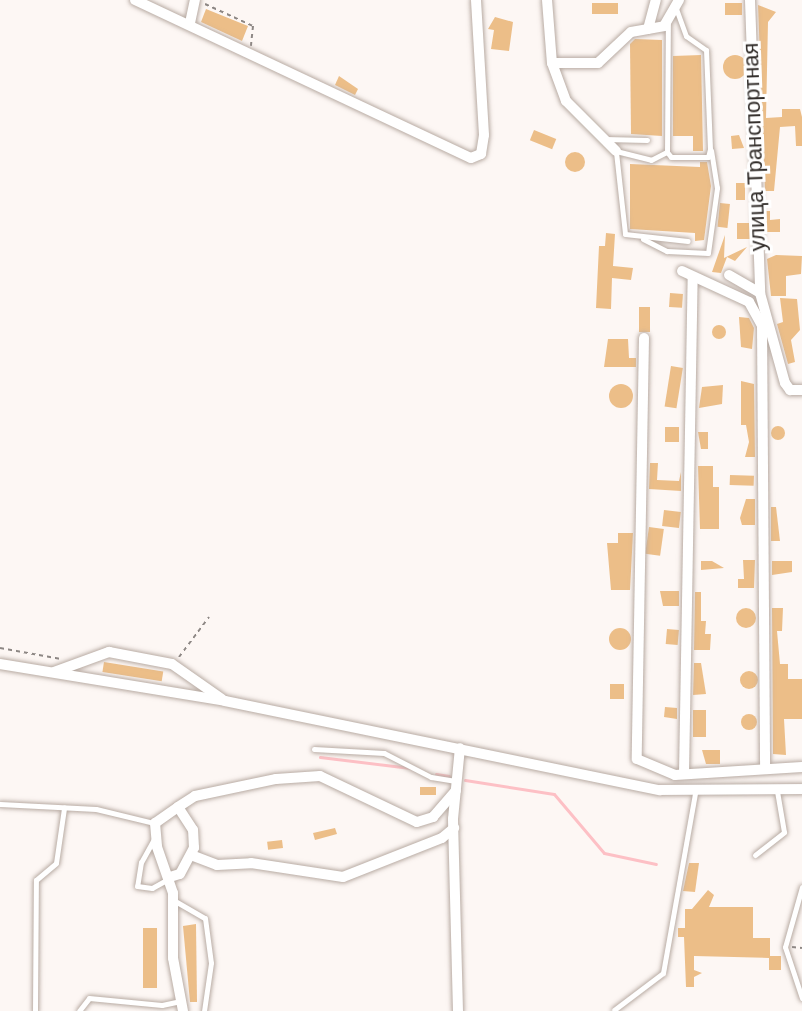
<!DOCTYPE html>
<html>
<head>
<meta charset="utf-8">
<style>
  body { margin:0 }
  #map { position:relative; width:802px; height:1011px; overflow:hidden; background:#fdf7f4; font-family:Helvetica,sans-serif }
  div>[style] { position:absolute }
  .stream>* { height:3px; margin:-1.5px; padding:0 1.5px; transform-origin:1.5px; border-radius:1.5px; background:#fdc0c5 }
  .building>* { inset:0; background:#ecbe88; transform-origin:0 0 }
  .round { border-radius:50% }
  .path>* { height:2px; margin-top:-1px; transform-origin:0; background:repeating-linear-gradient(90deg,#8d8784 0 4px,transparent 0 8px) }
  .roads { filter:drop-shadow(0 0 2px #b8aba3) drop-shadow(0 0 2px #b8aba3) }
  .lane>* { height:5px; margin:-2.5px; padding:0 2.5px; transform-origin:2.5px; border-radius:2.5px; background:#fff }
  .street>* { height:10px; margin:-5px; padding:0 5px; transform-origin:5px; border-radius:5px; background:#fff }
  span { translate:-50% -50%; white-space:nowrap; text-align:center; line-height:1.15; -webkit-text-stroke:6px #fff; paint-order:stroke }
  .street-label { font-size:22px; color:#302b28 }
</style>
</head>
<body>
<div id="map">
  <div class="stream">
    <i style="left:320px;top:757px;width:91px;rotate:7deg"></i>
    <i style="left:436px;top:774px;width:13px;rotate:9deg"></i>
    <i style="left:465px;top:780px;width:90px;rotate:8.9deg"></i>
    <i style="left:554px;top:794px;width:77px;rotate:49.7deg"></i>
    <i style="left:604px;top:853px;width:53px;rotate:11.9deg"></i>
  </div>
  <div class="building">
    <i style="left:592px;top:3px;width:26px;height:11px"></i>
    <i style="left:742px;top:3px;width:12px;height:17px;rotate:90deg"></i>
    <i style="clip-path:polygon(758px 5px,776px 12px,768px 22px,766px 118px,782px 117px,782px 109px,800px 109px,802px 117px,802px 146px,796px 146px,795px 126px,780px 127px,774px 191px,765px 191px)"></i>
    <i style="clip-path:polygon(206px 9px,248px 26px,242px 41px,201px 22px)"></i>
    <i style="clip-path:polygon(495px 17px,513px 22px,509px 51px,491px 49px,494px 30px,488px 29px)"></i>
    <i style="clip-path:polygon(635px 39px,662px 40px,662px 136px,631px 134px,630px 44px)"></i>
    <i class="round" style="left:723px;top:55px;width:24px;height:24px"></i>
    <i style="clip-path:polygon(701px 55px,703px 151px,693px 151px,693px 136px,673px 136px,673px 56px)"></i>
    <i style="clip-path:polygon(339px 76px,358px 89px,355px 95px,335px 85px)"></i>
    <i style="left:534px;top:130px;width:24px;height:11px;rotate:22deg"></i>
    <i style="clip-path:polygon(739px 135px,744px 148px,732px 149px,731px 136px)"></i>
    <i class="round" style="left:565px;top:152px;width:20px;height:20px"></i>
    <i style="clip-path:polygon(700px 162px,707px 162px,711px 186px,704px 240px,695px 241px,695px 233px,630px 229px,630px 164px,700px 167px)"></i>
    <i style="left:736px;top:183px;width:9px;height:17px"></i>
    <i style="left:720px;top:203px;width:10px;height:24px;rotate:6deg"></i>
    <i style="clip-path:polygon(765px 211px,770px 211px,770px 220px,780px 219px,780px 232px,766px 232px)"></i>
    <i style="left:737px;top:223px;width:13px;height:16px"></i>
    <i style="clip-path:polygon(606px 233px,615px 234px,613px 266px,633px 268px,631px 280px,612px 278px,611px 309px,596px 308px,599px 246px,605px 246px)"></i>
    <i style="clip-path:polygon(725px 235px,724px 258px,747px 247px,735px 261px,727px 257px,721px 273px,712px 272px)"></i>
    <i style="clip-path:polygon(776px 255px,802px 256px,801px 274px,786px 276px,786px 296px,771px 296px,767px 259px)"></i>
    <i style="left:670px;top:293px;width:13px;height:14px;rotate:4deg"></i>
    <i style="clip-path:polygon(780px 298px,797px 299px,800px 330px,791px 340px,795px 362px,788px 364px,777px 324px,783px 322px)"></i>
    <i style="left:639px;top:307px;width:11px;height:25px"></i>
    <i style="clip-path:polygon(739px 317px,749px 318px,754px 328px,752px 349px,741px 347px)"></i>
    <i class="round" style="left:712px;top:325px;width:14px;height:14px"></i>
    <i style="clip-path:polygon(608px 339px,628px 339px,629px 358px,636px 358px,636px 367px,604px 367px)"></i>
    <i style="left:671px;top:366px;width:12px;height:41px;rotate:9deg"></i>
    <i style="clip-path:polygon(741px 381px,754px 384px,755px 457px,745px 457px,749px 442px,746px 425px,741px 425px)"></i>
    <i class="round" style="left:609px;top:384px;width:24px;height:24px"></i>
    <i style="clip-path:polygon(723px 385px,722px 404px,699px 408px,702px 387px)"></i>
    <i class="round" style="left:771px;top:426px;width:14px;height:14px"></i>
    <i style="left:665px;top:427px;width:14px;height:15px"></i>
    <i style="clip-path:polygon(698px 432px,708px 432px,708px 449px,701px 449px)"></i>
    <i style="clip-path:polygon(650px 463px,658px 463px,657px 480px,679px 481px,681px 472px,681px 491px,649px 489px)"></i>
    <i style="clip-path:polygon(698px 466px,713px 466px,713px 487px,719px 487px,719px 529px,700px 529px)"></i>
    <i style="left:730px;top:475px;width:24px;height:10px;rotate:2deg"></i>
    <i style="clip-path:polygon(746px 499px,755px 499px,755px 525px,742px 525px,740px 518px)"></i>
    <i style="clip-path:polygon(771px 507px,776px 507px,780px 541px,771px 541px)"></i>
    <i style="left:664px;top:510px;width:17px;height:16px;rotate:7deg"></i>
    <i style="left:649px;top:527px;width:15px;height:27px;rotate:8deg"></i>
    <i style="clip-path:polygon(618px 533px,633px 533px,630px 590px,611px 590px,607px 543px,618px 543px)"></i>
    <i style="clip-path:polygon(743px 560px,755px 560px,754px 588px,738px 588px,738px 579px,744px 579px)"></i>
    <i style="clip-path:polygon(701px 561px,712px 561px,724px 568px,701px 570px)"></i>
    <i style="clip-path:polygon(772px 561px,792px 561px,792px 572px,772px 575px)"></i>
    <i style="clip-path:polygon(660px 591px,679px 591px,679px 606px,663px 606px)"></i>
    <i style="clip-path:polygon(695px 592px,701px 592px,701px 621px,706px 621px,705px 634px,711px 634px,710px 650px,694px 650px)"></i>
    <i class="round" style="left:736px;top:608px;width:20px;height:20px"></i>
    <i style="clip-path:polygon(772px 608px,783px 608px,782px 631px,777px 631px,780px 664px,788px 664px,788px 679px,802px 679px,802px 719px,784px 719px,786px 755px,773px 754px)"></i>
    <i class="round" style="left:609px;top:628px;width:22px;height:22px"></i>
    <i style="left:667px;top:629px;width:12px;height:15px;rotate:5deg"></i>
    <i style="left:104px;top:662px;width:60px;height:10px;rotate:9deg"></i>
    <i style="clip-path:polygon(694px 663px,701px 663px,706px 694px,693px 695px)"></i>
    <i class="round" style="left:740px;top:671px;width:18px;height:18px"></i>
    <i style="left:610px;top:684px;width:14px;height:15px"></i>
    <i style="clip-path:polygon(665px 707px,677px 708px,677px 719px,664px 717px)"></i>
    <i style="left:693px;top:710px;width:13px;height:27px"></i>
    <i class="round" style="left:741px;top:714px;width:16px;height:16px"></i>
    <i style="clip-path:polygon(702px 750px,720px 750px,720px 764px,706px 764px)"></i>
    <i style="left:420px;top:787px;width:16px;height:8px"></i>
    <i style="clip-path:polygon(335px 828px,337px 834px,315px 840px,313px 833px)"></i>
    <i style="left:282px;top:840px;width:8px;height:15px;rotate:83deg"></i>
    <i style="clip-path:polygon(689px 863px,699px 863px,695px 892px,683px 891px)"></i>
    <i style="clip-path:polygon(708px 890px,714px 895px,709px 907px,753px 907px,753px 938px,770px 938px,770px 956px,781px 956px,781px 970px,769px 970px,769px 958px,694px 956px,694px 970px,702px 973px,694px 977px,694px 987px,686px 987px,684px 937px,678px 937px,678px 928px,685px 928px,685px 909px,692px 909px)"></i>
    <i style="clip-path:polygon(196px 924px,197px 1002px,190px 1002px,183px 926px)"></i>
    <i style="left:143px;top:928px;width:14px;height:60px"></i>
  </div>
  <div class="path">
    <i style="left:205px;top:4px;width:53px;rotate:24.6deg"></i>
    <i style="left:253px;top:26px;width:20px;rotate:96deg"></i>
    <i style="left:0;top:648px;width:62px;rotate:10.2deg"></i>
    <i style="left:179px;top:657px;width:50px;rotate:-53.1deg"></i>
    <i style="left:792px;top:947px;width:10px;rotate:6deg"></i>
  </div>
  <div class="roads">
    <div class="lane">
      <i style="left:605px;top:139px;width:42px;rotate:1.4deg"></i>
      <i style="left:616px;top:151px;width:36px;rotate:14deg"></i>
      <i style="left:651px;top:160px;width:18px;rotate:-27deg"></i>
      <i style="left:667px;top:152px;width:128px;rotate:-89.6deg"></i>
      <i style="left:616px;top:152px;width:82px;rotate:83.7deg"></i>
      <i style="left:625px;top:234px;width:63px;rotate:6.3deg"></i>
      <i style="left:667px;top:152px;width:6px;rotate:51deg"></i>
      <i style="left:671px;top:157px;width:37px"></i>
      <i style="left:708px;top:157px;width:8px;rotate:-76deg"></i>
      <i style="left:710px;top:149px;width:99px;rotate:-92.3deg"></i>
      <i style="left:706px;top:50px;width:24px;rotate:-145deg"></i>
      <i style="left:686px;top:36px;width:29px;rotate:-110deg"></i>
      <i style="left:643px;top:239px;width:27px;rotate:27deg"></i>
      <i style="left:667px;top:251px;width:41px;rotate:2.8deg"></i>
      <i style="left:708px;top:253px;width:66px;rotate:-82.1deg"></i>
      <i style="left:717px;top:188px;width:38px;rotate:-99deg"></i>
      <i style="left:314px;top:749px;width:70px;rotate:3.3deg"></i>
      <i style="left:384px;top:753px;width:53px;rotate:27.1deg"></i>
      <i style="left:431px;top:777px;width:25px;rotate:9deg"></i>
      <i style="left:0;top:804px;width:96px;rotate:3deg"></i>
      <i style="left:96px;top:809px;width:60px;rotate:13.6deg"></i>
      <i style="left:154px;top:839px;width:26px;rotate:119deg"></i>
      <i style="left:141px;top:862px;width:24px;rotate:99deg"></i>
      <i style="left:137px;top:886px;width:15px;rotate:8deg"></i>
      <i style="left:152px;top:888px;width:18px;rotate:-29deg"></i>
      <i style="left:755px;top:855px;width:37px;rotate:-38deg"></i>
      <i style="left:784px;top:832px;width:42px;rotate:-99.7deg"></i>
      <i style="left:802px;top:887px;width:62px;rotate:105.8deg"></i>
      <i style="left:785px;top:947px;width:54px;rotate:71.6deg"></i>
      <i style="left:175px;top:901px;width:34px;rotate:30deg"></i>
      <i style="left:205px;top:918px;width:45px;rotate:82.4deg"></i>
      <i style="left:211px;top:963px;width:49px;rotate:98.3deg"></i>
      <i style="left:614px;top:1010px;width:61px;rotate:-37.1deg"></i>
      <i style="left:663px;top:973px;width:183px;rotate:-79.9deg"></i>
      <i style="left:35px;top:1011px;width:131px;rotate:-89.6deg"></i>
      <i style="left:36px;top:880px;width:26px;rotate:-40deg"></i>
      <i style="left:56px;top:863px;width:56px;rotate:-81.7deg"></i>
      <i style="left:79px;top:1011px;width:16px;rotate:-52deg"></i>
      <i style="left:89px;top:998px;width:73px;rotate:5.5deg"></i>
      <i style="left:162px;top:1005px;width:19px;rotate:-12deg"></i>
    </div>
    <div class="street">
      <i style="left:135px;top:0;width:371px;rotate:25.2deg"></i>
      <i style="left:471px;top:158px;width:11px;rotate:-22deg"></i>
      <i style="left:481px;top:154px;width:19px;rotate:-81deg"></i>
      <i style="left:484px;top:135px;width:135px;rotate:-93.4deg"></i>
      <i style="left:547px;top:0;width:63px;rotate:85.5deg"></i>
      <i style="left:750px;top:0;width:293px;rotate:88deg"></i>
      <i style="left:760px;top:293px;width:93px;rotate:74.5deg"></i>
      <i style="left:785px;top:383px;width:9px;rotate:54deg"></i>
      <i style="left:790px;top:390px;width:12px"></i>
      <i style="left:190px;top:23px;width:24px;rotate:-78deg"></i>
      <i style="left:648px;top:29px;width:30px;rotate:-75deg"></i>
      <i style="left:616px;top:151px;width:71px;rotate:-135deg"></i>
      <i style="left:566px;top:101px;width:40px;rotate:-110.2deg"></i>
      <i style="left:552px;top:63px;width:46px"></i>
      <i style="left:598px;top:63px;width:45px;rotate:-43.2deg"></i>
      <i style="left:631px;top:32px;width:34px;rotate:-10deg"></i>
      <i style="left:664px;top:26px;width:30px;rotate:-60deg"></i>
      <i style="left:682px;top:271px;width:74px;rotate:24.8deg"></i>
      <i style="left:749px;top:302px;width:26px;rotate:61deg"></i>
      <i style="left:762px;top:325px;width:443px;rotate:89.6deg"></i>
      <i style="left:729px;top:275px;width:36px;rotate:30deg"></i>
      <i style="left:644px;top:338px;width:421px;rotate:91deg"></i>
      <i style="left:637px;top:759px;width:41px;rotate:22.8deg"></i>
      <i style="left:675px;top:775px;width:127px;rotate:-3.6deg"></i>
      <i style="left:0;top:664px;width:228px;rotate:9.3deg"></i>
      <i style="left:225px;top:701px;width:444px;rotate:11.6deg"></i>
      <i style="left:660px;top:790px;width:142px;rotate:-0.4deg"></i>
      <i style="left:54px;top:672px;width:59px;rotate:-20deg"></i>
      <i style="left:109px;top:652px;width:64px;rotate:10.8deg"></i>
      <i style="left:172px;top:664px;width:61px;rotate:35deg"></i>
      <i style="left:684px;top:774px;width:495px;rotate:-89deg"></i>
      <i style="left:178px;top:807px;width:20px;rotate:-33deg"></i>
      <i style="left:195px;top:796px;width:83px;rotate:-11.9deg"></i>
      <i style="left:276px;top:779px;width:44px;rotate:-3.9deg"></i>
      <i style="left:320px;top:776px;width:107px;rotate:25.4deg"></i>
      <i style="left:417px;top:822px;width:17px;rotate:-17deg"></i>
      <i style="left:433px;top:817px;width:35px;rotate:-49deg"></i>
      <i style="left:191px;top:855px;width:28px;rotate:21deg"></i>
      <i style="left:217px;top:865px;width:34px;rotate:-3deg"></i>
      <i style="left:251px;top:863px;width:93px;rotate:8.7deg"></i>
      <i style="left:343px;top:877px;width:106px;rotate:-21.5deg"></i>
      <i style="left:442px;top:838px;width:16px;rotate:-40deg"></i>
      <i style="left:170px;top:877px;width:10px;rotate:-17deg"></i>
      <i style="left:180px;top:874px;width:30px;rotate:-62deg"></i>
      <i style="left:194px;top:848px;width:18px;rotate:-93deg"></i>
      <i style="left:193px;top:830px;width:27px;rotate:-123deg"></i>
      <i style="left:178px;top:807px;width:28px;rotate:145deg"></i>
      <i style="left:155px;top:823px;width:24px;rotate:85deg"></i>
      <i style="left:157px;top:847px;width:49px;rotate:70.8deg"></i>
      <i style="left:173px;top:893px;width:65px;rotate:90deg"></i>
      <i style="left:173px;top:958px;width:54px;rotate:79.3deg"></i>
      <i style="left:458px;top:1011px;width:192px;rotate:-91.5deg"></i>
      <i style="left:453px;top:819px;width:71px;rotate:-84.4deg"></i>
    </div>
  </div>
  <div class="street-label">
    <span style="left:754px;top:147px;rotate:-92deg">улица Транспортная</span>
  </div>
</div>
</body>
</html>
